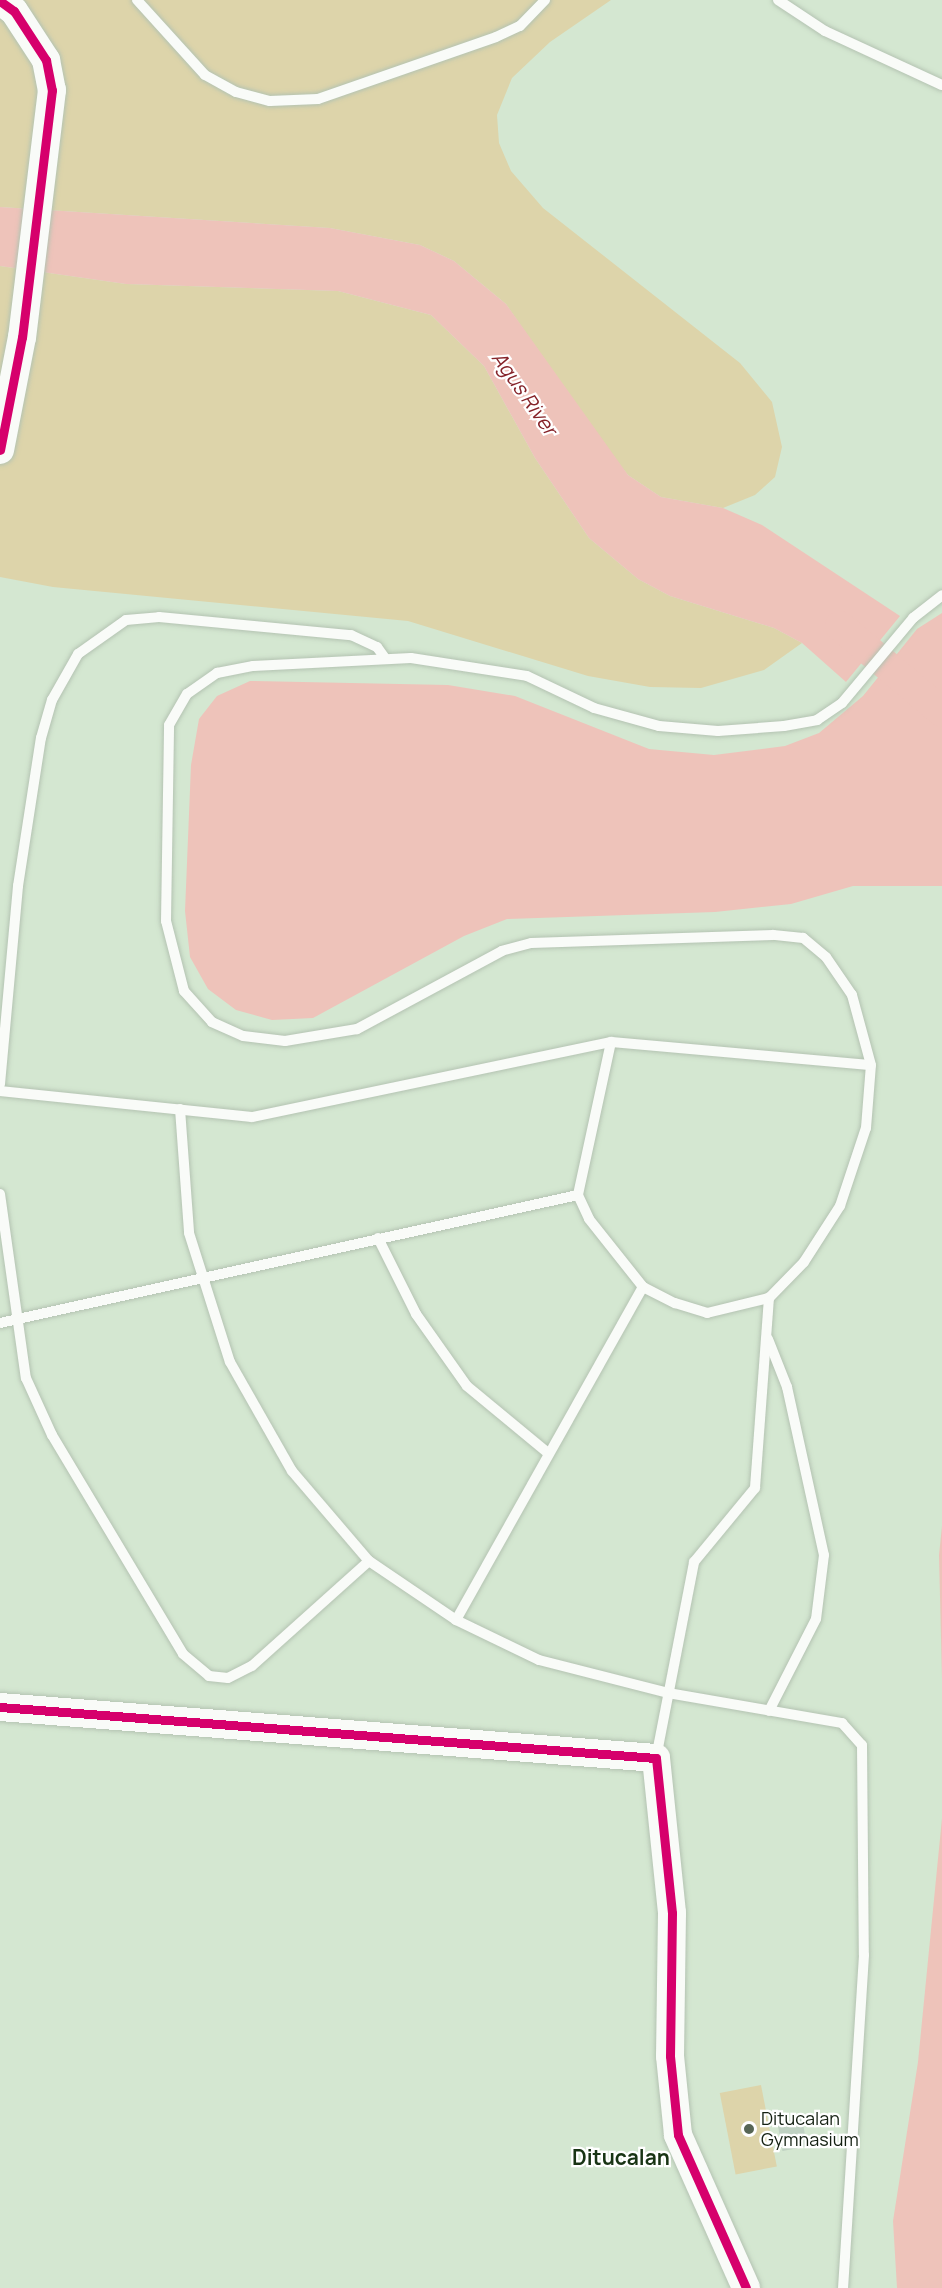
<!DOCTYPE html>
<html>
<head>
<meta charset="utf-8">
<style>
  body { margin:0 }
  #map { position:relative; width:942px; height:2288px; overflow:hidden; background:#d4e7d1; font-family:Manrope,sans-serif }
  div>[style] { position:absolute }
  .green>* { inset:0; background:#ddd4aa; transform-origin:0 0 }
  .water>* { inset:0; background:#eec3ba }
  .river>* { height:30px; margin:-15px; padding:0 15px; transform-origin:15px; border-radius:15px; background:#eec3ba }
  .building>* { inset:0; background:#bfd1c2; transform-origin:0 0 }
  .roads { filter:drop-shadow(0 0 2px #b4c3b2) drop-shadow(0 0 2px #b4c3b2) }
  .lane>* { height:10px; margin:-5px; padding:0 5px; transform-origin:5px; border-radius:5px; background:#f9fbf8 }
  .secondary>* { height:28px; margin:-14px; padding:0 14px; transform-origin:14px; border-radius:14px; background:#f9fbf8 }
  .cycleway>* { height:9px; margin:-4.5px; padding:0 4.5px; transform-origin:4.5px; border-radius:4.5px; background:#d6006c }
  .dots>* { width:16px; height:16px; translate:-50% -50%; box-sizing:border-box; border:3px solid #fff; border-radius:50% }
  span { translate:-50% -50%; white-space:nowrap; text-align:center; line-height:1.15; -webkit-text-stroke:4.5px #fff; paint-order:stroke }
  .poi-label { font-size:18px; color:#142012 }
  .left { translate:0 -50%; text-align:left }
  .water-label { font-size:20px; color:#852329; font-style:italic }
  .quarter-label { font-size:21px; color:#183414; font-weight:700 }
</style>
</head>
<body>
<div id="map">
  <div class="green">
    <i style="clip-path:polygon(0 0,611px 0,550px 42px,512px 78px,497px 115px,499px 143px,511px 171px,543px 208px,740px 363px,772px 402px,782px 447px,775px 477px,755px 495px,723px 508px,661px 497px,628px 475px,604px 445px,506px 304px,454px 261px,420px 245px,330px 228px,0 207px)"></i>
    <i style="clip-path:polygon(0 266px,126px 284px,338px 291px,431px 315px,484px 366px,535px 458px,589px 538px,638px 579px,670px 596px,774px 628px,802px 643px,764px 670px,701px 688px,650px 687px,588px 676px,408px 621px,53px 587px,0 577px)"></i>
    <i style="left:761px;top:2085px;width:83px;height:42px;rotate:79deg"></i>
  </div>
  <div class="water">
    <i style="clip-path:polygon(0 207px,330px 228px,420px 245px,454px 261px,506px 304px,628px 475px,661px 497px,723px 508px,762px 525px,900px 616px,846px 682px,802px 643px,774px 628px,670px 596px,638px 579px,589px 538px,535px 458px,484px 366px,431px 315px,338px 291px,126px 284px,0 266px)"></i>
    <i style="clip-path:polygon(942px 613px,942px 886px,853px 886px,791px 904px,715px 912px,507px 919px,464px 936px,313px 1018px,272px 1020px,236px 1010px,208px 989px,190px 957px,185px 911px,191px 765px,199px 719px,217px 696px,250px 681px,448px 685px,515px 696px,649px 749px,714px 755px,785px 746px,819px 733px,863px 696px,917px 629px)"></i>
    <i style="clip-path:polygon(942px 1526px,942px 1679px,939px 1555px)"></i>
    <i style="clip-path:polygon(942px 1818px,942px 2288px,897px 2288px,893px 2221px,918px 2062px)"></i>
  </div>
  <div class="river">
    <i style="left:840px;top:626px;width:133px;rotate:40.1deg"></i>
  </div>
  <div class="building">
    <i style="left:802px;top:2118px;width:29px;height:25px;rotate:80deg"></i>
  </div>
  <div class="roads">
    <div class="lane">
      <i style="left:137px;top:0;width:101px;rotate:47.8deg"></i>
      <i style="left:205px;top:75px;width:35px;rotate:29deg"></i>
      <i style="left:236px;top:92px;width:35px;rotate:15deg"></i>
      <i style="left:270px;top:101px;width:48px;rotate:-2.4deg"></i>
      <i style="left:318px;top:99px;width:188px;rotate:-19.2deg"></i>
      <i style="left:496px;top:37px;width:26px;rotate:-25deg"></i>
      <i style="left:520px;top:26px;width:36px;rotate:-46deg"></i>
      <i style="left:778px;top:0;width:56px;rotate:33.4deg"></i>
      <i style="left:825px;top:31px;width:129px;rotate:24.8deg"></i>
      <i style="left:611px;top:1042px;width:157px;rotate:102.2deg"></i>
      <i style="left:578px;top:1195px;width:26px;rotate:65deg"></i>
      <i style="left:589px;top:1219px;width:87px;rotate:51.5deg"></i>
      <i style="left:643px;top:1287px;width:36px;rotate:27deg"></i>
      <i style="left:675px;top:1303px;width:34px;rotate:17deg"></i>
      <i style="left:707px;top:1313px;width:64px;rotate:-13.6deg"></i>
      <i style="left:769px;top:1298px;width:50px;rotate:-45.8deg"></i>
      <i style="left:804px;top:1262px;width:67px;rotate:-57.3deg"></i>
      <i style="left:840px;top:1206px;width:82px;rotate:-71.6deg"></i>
      <i style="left:866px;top:1128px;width:63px;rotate:-85.5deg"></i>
      <i style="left:871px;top:1065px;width:73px;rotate:-105.2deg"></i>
      <i style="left:852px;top:995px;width:46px;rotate:-124.4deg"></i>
      <i style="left:826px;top:957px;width:30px;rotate:-140deg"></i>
      <i style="left:803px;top:938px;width:30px;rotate:-174deg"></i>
      <i style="left:773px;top:935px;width:242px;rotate:178.1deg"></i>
      <i style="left:531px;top:943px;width:30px;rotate:165deg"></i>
      <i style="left:502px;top:951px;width:165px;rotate:151.7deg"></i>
      <i style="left:357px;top:1029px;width:73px;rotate:170.5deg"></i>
      <i style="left:285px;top:1041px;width:42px;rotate:-173.2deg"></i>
      <i style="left:243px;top:1036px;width:34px;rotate:-156deg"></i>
      <i style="left:212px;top:1022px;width:42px;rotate:-132.1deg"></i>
      <i style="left:184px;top:991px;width:72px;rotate:-104.4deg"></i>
      <i style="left:166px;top:921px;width:196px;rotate:-89.1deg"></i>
      <i style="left:169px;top:725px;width:36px;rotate:-60deg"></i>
      <i style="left:187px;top:694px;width:37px;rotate:-35deg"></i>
      <i style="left:217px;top:673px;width:37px;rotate:-11deg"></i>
      <i style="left:253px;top:666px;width:158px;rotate:-2.9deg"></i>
      <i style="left:411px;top:658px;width:117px;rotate:8.8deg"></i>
      <i style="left:527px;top:676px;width:74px;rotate:25.5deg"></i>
      <i style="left:594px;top:708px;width:67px;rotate:15.5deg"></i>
      <i style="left:659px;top:726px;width:59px;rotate:4.8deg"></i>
      <i style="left:718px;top:731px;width:66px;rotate:-4.3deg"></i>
      <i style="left:784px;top:726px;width:34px;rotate:-10deg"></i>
      <i style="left:817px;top:720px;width:30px;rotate:-34deg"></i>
      <i style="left:842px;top:703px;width:111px;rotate:-50.1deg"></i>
      <i style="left:913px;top:618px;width:37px;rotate:-38deg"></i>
      <i style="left:0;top:1084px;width:199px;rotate:-84.8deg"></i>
      <i style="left:18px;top:886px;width:150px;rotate:-81.2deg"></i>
      <i style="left:41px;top:738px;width:40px;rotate:-74deg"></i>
      <i style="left:52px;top:700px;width:53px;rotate:-60.5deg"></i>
      <i style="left:78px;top:654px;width:59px;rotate:-35.3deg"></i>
      <i style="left:126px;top:620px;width:33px;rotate:-5deg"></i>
      <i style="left:159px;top:617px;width:193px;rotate:5.4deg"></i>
      <i style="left:351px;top:635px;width:29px;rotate:25deg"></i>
      <i style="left:377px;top:647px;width:14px;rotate:54deg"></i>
      <i style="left:0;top:1091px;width:253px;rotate:5.9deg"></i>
      <i style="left:252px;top:1117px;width:367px;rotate:-11.8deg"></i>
      <i style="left:611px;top:1042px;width:260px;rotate:5.1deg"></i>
      <i style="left:180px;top:1109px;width:124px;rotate:85.8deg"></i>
      <i style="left:189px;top:1233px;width:135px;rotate:72.4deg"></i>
      <i style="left:230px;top:1362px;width:125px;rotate:60.4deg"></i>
      <i style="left:292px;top:1471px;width:118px;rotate:49.5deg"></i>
      <i style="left:369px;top:1561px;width:105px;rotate:34.1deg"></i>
      <i style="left:456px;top:1620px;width:92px;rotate:25.7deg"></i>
      <i style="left:539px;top:1660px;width:133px;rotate:14.3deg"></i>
      <i style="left:668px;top:1693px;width:177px;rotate:9.8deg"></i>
      <i style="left:842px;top:1723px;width:30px;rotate:48deg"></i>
      <i style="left:862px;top:1745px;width:210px;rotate:89.5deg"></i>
      <i style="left:864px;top:1955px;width:334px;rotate:93.6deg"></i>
      <i style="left:0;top:1194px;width:186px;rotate:82deg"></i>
      <i style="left:26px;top:1378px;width:63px;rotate:65.5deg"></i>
      <i style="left:52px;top:1435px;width:255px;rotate:59.1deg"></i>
      <i style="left:183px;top:1654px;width:34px;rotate:40deg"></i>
      <i style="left:209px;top:1676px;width:19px;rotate:6deg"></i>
      <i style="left:228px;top:1678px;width:27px;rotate:-27deg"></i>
      <i style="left:252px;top:1666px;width:157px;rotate:-41.9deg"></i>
      <i style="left:378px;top:1238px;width:85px;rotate:63.4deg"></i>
      <i style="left:416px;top:1314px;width:88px;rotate:54.7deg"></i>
      <i style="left:467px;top:1386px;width:105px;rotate:39.6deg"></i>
      <i style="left:0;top:1323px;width:592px;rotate:-12.49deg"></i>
      <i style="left:768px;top:1339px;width:52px;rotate:68.4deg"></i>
      <i style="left:787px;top:1387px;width:172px;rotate:77.6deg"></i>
      <i style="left:824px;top:1555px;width:64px;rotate:97.1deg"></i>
      <i style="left:816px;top:1619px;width:103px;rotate:117.1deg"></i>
      <i style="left:456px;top:1620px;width:382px;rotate:-60.7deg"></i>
      <i style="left:656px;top:1758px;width:200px;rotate:-79deg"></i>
      <i style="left:694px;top:1562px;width:96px;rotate:-50.5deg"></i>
      <i style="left:755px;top:1488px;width:191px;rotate:-85.8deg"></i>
    </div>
    <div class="secondary">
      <i style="left:0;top:1px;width:17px;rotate:36deg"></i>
      <i style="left:14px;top:11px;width:59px;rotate:56.9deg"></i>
      <i style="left:46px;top:60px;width:31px;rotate:79deg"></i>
      <i style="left:52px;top:90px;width:249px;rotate:96.9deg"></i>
      <i style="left:22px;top:337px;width:115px;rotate:101deg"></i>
      <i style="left:0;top:1707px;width:658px;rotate:4.45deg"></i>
      <i style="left:656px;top:1758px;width:156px;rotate:84.1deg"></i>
      <i style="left:672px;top:1913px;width:143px;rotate:90.8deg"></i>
      <i style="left:670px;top:2056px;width:79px;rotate:84.2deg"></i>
      <i style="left:678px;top:2135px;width:167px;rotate:66deg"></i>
    </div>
  </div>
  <div class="cycleway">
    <i style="left:0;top:1px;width:17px;rotate:36deg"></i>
    <i style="left:14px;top:11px;width:59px;rotate:56.9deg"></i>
    <i style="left:46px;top:60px;width:31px;rotate:79deg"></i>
    <i style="left:52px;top:90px;width:249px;rotate:96.9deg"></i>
    <i style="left:22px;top:337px;width:115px;rotate:101deg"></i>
    <i style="left:0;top:1707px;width:658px;rotate:4.45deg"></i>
    <i style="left:656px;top:1758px;width:156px;rotate:84.1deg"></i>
    <i style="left:672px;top:1913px;width:143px;rotate:90.8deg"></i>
    <i style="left:670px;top:2056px;width:79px;rotate:84.2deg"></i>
    <i style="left:678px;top:2135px;width:167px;rotate:66deg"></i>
  </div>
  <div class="dots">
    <i style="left:749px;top:2129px;background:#576655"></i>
  </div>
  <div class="poi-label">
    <span class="left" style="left:761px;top:2129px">Ditucalan<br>Gymnasium</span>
  </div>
  <div class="water-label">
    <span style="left:525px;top:393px;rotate:55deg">Agus River</span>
  </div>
  <div class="quarter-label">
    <span style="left:621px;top:2157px">Ditucalan</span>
  </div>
</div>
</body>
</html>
